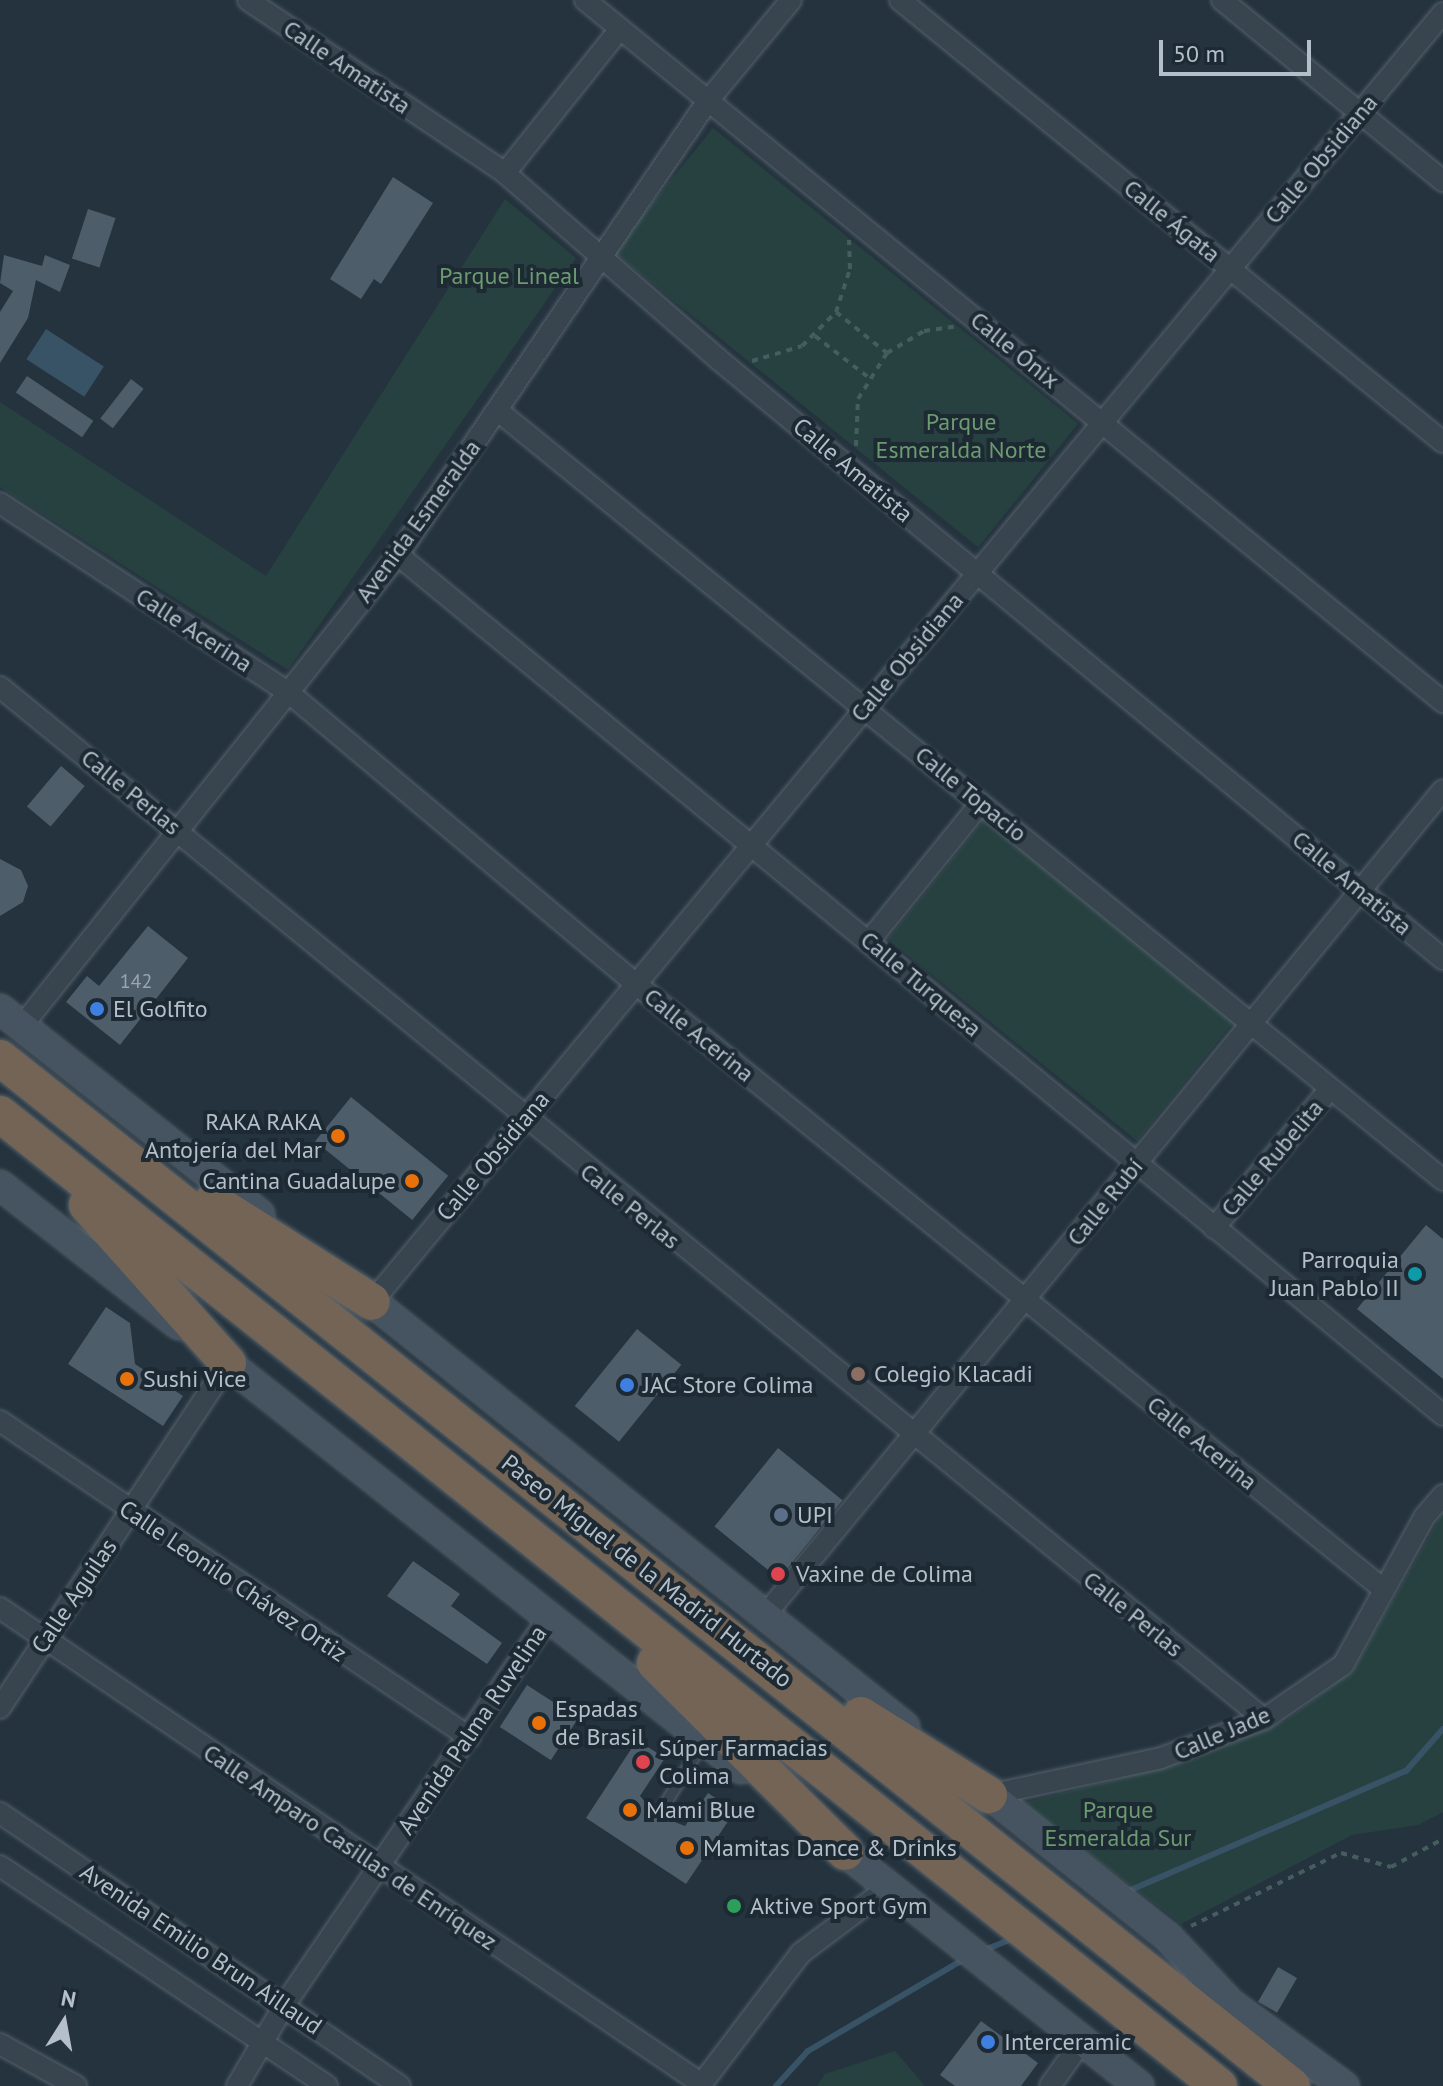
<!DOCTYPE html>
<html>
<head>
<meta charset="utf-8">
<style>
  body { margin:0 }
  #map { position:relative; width:1443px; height:2086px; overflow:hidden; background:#24333e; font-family:"PT Sans",sans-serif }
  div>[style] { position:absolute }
  .green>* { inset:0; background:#274140; transform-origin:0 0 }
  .water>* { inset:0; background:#385266; transform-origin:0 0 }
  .stream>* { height:6px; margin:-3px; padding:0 3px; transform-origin:3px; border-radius:3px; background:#385266 }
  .building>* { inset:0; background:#4d5d69; transform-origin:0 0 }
  .path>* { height:4px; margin-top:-2px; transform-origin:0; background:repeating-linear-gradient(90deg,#465d5d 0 6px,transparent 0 12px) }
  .roads { filter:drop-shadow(0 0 2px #56626c) drop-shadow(0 0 2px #56626c) }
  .lane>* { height:10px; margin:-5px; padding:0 5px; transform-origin:5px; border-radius:5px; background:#38444e }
  .street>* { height:20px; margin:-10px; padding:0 10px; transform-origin:10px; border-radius:10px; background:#38444e }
  .secondary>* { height:28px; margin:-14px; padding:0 14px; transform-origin:14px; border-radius:14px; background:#465461 }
  .highway>* { height:36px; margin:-18px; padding:0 18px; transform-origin:18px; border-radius:18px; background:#746455 }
  .dots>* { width:22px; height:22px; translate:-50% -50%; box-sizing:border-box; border:4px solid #1d2933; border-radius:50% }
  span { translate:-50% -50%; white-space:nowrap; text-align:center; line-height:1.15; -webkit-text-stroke:8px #1d2933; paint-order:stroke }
  .number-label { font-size:20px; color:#9aa6b1 }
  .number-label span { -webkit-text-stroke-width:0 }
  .street-label { font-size:24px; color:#b4bfc9 }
  .park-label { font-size:24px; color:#6b9b6f }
  .poi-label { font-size:24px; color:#b4bfc9 }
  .left { translate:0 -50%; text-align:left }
  .right { translate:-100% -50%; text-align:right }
  .north { position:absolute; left:24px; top:1982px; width:80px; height:80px; -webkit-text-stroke:6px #1d2933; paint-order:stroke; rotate:11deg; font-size:22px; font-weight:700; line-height:32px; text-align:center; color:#b4bfc9 }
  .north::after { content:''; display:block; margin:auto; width:28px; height:36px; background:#b4bfc9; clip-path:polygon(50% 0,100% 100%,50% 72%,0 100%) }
  .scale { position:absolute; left:1159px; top:40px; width:152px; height:36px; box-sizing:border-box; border:4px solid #b4bfc9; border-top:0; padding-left:10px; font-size:24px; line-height:28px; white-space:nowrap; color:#b4bfc9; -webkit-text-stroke:6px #1d2933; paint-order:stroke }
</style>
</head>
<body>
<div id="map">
  <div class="green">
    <i style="left:713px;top:128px;width:470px;height:159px;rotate:39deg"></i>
    <i style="clip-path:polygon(505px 199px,576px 258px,288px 670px,0 487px,0 402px,266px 576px)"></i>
    <i style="left:984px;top:820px;width:321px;height:153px;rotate:39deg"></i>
    <i style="clip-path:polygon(1443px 1512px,1443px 1812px,1418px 1825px,1352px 1835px,1181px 1924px,1022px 1803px,1115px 1780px,1285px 1721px,1354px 1669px)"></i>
    <i style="clip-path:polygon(895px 2051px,925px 2086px,817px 2086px,825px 2074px)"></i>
  </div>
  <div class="water">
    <i style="left:46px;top:329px;width:69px;height:36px;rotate:33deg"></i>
  </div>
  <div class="stream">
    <i style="left:1126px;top:1892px;width:305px;rotate:-23.4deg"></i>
    <i style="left:1406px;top:1771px;width:56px;rotate:-48.6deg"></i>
    <i style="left:982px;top:1951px;width:32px;rotate:-22deg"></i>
    <i style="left:776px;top:2086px;width:47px;rotate:-47.6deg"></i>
    <i style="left:808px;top:2051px;width:181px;rotate:-30.5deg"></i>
  </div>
  <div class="building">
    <i style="clip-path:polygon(393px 177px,433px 203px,381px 284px,374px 279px,361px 299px,330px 279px)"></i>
    <i style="left:88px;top:209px;width:29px;height:52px;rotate:18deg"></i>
    <i style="clip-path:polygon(4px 255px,42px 266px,45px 255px,70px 265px,60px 292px,36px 280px,28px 318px,0 363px,0 312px,13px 291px,0 283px)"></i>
    <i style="left:27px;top:376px;width:80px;height:20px;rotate:34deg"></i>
    <i style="left:131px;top:379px;width:16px;height:50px;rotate:38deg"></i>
    <i style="left:61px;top:766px;width:31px;height:53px;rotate:40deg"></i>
    <i style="clip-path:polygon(0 859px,21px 870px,28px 886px,23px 902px,0 916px)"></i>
    <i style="clip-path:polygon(148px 926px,188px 958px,120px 1045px,66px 1002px,87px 976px,99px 986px)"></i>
    <i style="left:351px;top:1097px;width:125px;height:57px;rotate:39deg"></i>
    <i style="clip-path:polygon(1426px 1225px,1443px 1239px,1443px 1379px,1357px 1309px)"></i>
    <i style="clip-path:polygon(106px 1307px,130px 1323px,135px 1364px,183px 1396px,163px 1426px,68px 1364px)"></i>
    <i style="left:637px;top:1329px;width:57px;height:99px;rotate:39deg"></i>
    <i style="left:778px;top:1448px;width:83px;height:101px;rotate:39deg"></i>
    <i style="clip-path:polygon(413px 1561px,460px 1594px,451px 1606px,502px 1643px,487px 1664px,387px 1596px)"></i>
    <i style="left:527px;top:1685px;width:61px;height:50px;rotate:33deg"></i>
    <i style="clip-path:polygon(637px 1740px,665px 1758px,640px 1796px,657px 1815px,685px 1826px,708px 1793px,735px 1811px,686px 1884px,586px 1818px)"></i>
    <i style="left:1278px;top:1967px;width:22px;height:40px;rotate:30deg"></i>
    <i style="clip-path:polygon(981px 2021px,1038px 2063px,1021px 2086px,955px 2086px,940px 2075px)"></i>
  </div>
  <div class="path">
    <i style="left:836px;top:312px;width:65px;rotate:38.8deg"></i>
    <i style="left:815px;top:336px;width:67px;rotate:37.7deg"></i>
    <i style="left:752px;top:361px;width:52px;rotate:-16.7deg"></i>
    <i style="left:802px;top:346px;width:48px;rotate:-45deg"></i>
    <i style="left:836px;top:312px;width:45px;rotate:-72deg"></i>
    <i style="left:850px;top:269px;width:29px;rotate:-92deg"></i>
    <i style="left:856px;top:446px;width:47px;rotate:-87.6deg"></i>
    <i style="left:858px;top:399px;width:54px;rotate:-57.8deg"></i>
    <i style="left:887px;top:353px;width:43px;rotate:-30.7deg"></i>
    <i style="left:924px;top:331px;width:30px;rotate:-8deg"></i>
    <i style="left:1191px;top:1926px;width:167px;rotate:-26deg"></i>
    <i style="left:1341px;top:1853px;width:52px;rotate:15.6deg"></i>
    <i style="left:1391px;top:1867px;width:59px;rotate:-28.3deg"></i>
  </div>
  <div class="roads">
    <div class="lane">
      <i style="left:662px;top:1809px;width:80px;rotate:-58.3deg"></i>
    </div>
    <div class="street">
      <i style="left:248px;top:0;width:310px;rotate:33.9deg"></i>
      <i style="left:505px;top:173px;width:283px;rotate:41.1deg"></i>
      <i style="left:718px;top:359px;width:941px;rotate:39.61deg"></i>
      <i style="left:585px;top:0;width:1109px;rotate:39.29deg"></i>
      <i style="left:900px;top:0;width:700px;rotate:39.15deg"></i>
      <i style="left:1222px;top:0;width:286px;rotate:39.3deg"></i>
      <i style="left:505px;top:173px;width:184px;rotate:-51.4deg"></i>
      <i style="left:497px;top:410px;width:1220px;rotate:39.14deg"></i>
      <i style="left:0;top:503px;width:344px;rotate:33.3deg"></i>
      <i style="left:288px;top:692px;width:454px;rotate:40deg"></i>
      <i style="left:636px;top:984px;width:961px;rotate:39deg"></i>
      <i style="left:398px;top:555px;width:1353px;rotate:39.45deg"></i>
      <i style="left:0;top:687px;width:1632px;rotate:39.23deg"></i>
      <i style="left:870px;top:940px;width:176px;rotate:-51deg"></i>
      <i style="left:22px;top:1026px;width:603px;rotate:-51.4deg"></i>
      <i style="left:398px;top:555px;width:548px;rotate:-55.7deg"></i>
      <i style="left:707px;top:102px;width:132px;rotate:-50.5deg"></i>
      <i style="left:1214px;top:1228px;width:181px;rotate:-50.2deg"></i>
      <i style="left:372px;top:1302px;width:1676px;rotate:-50.28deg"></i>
      <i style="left:0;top:1421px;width:566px;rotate:33.97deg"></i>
      <i style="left:0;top:1608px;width:848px;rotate:34.14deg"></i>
      <i style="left:766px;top:1614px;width:1066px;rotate:-50.59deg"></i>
      <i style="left:0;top:1708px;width:414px;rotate:-56.5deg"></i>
      <i style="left:989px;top:1795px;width:176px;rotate:-12.1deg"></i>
      <i style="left:1161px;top:1758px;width:110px;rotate:-20.7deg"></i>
      <i style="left:1264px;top:1719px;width:96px;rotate:-34.4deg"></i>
      <i style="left:1343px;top:1665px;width:170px;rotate:-61.2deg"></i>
      <i style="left:1425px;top:1516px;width:28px;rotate:-49deg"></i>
      <i style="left:0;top:1813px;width:484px;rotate:34.3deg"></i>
      <i style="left:0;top:1866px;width:394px;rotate:33.9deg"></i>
      <i style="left:0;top:2044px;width:87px;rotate:28.9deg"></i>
      <i style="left:237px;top:2086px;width:95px;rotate:-59.7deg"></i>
      <i style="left:285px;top:2004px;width:471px;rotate:-55.7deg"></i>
      <i style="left:700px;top:2086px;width:167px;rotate:-52.8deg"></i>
      <i style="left:801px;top:1953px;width:110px;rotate:-36.9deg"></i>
      <i style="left:1050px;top:2086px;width:55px;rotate:-54.6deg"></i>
    </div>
    <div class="secondary">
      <i style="left:0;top:1009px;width:331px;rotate:38.3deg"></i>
      <i style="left:0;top:1185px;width:227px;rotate:38deg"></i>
      <i style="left:356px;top:1289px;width:702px;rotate:38.58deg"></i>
      <i style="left:212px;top:1351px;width:674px;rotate:38.31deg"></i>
      <i style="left:975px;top:1783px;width:247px;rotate:38.6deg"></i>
      <i style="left:1168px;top:1937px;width:92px;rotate:46.8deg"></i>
      <i style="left:1231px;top:2004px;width:140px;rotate:36deg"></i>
      <i style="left:830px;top:1840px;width:395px;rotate:38.5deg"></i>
    </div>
    <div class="highway">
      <i style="left:0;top:1058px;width:1651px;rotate:38.51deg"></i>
      <i style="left:0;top:1114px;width:1559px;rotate:38.57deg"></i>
      <i style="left:213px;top:1201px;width:188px;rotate:32.4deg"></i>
      <i style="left:87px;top:1205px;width:212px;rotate:48.3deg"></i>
      <i style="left:655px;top:1663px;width:268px;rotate:44.8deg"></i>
      <i style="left:861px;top:1715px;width:151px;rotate:32deg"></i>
    </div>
  </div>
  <div class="dots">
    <i style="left:97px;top:1009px;background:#3f7fe0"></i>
    <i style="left:338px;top:1136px;background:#e8710a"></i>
    <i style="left:412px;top:1181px;background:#e8710a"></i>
    <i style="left:1415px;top:1274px;background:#0f9aa8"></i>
    <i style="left:858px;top:1374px;background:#8d6e63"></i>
    <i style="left:127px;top:1379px;background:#e8710a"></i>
    <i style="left:627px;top:1385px;background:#3f7fe0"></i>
    <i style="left:781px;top:1515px;background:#5c6f8a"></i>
    <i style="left:778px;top:1574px;background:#e0444e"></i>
    <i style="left:539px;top:1723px;background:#e8710a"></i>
    <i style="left:643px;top:1762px;background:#e0444e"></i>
    <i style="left:630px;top:1810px;background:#e8710a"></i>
    <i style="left:687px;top:1848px;background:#e8710a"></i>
    <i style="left:734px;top:1906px;background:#2e9e5b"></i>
    <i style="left:988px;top:2042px;background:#3f7fe0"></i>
  </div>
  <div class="number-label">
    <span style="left:136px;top:981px">142</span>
  </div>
  <div class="street-label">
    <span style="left:347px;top:67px;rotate:34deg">Calle Amatista</span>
    <span style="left:1321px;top:159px;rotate:-50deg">Calle Obsidiana</span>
    <span style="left:1172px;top:221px;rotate:39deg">Calle Ágata</span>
    <span style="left:1015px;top:350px;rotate:39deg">Calle Ónix</span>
    <span style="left:853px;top:470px;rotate:40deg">Calle Amatista</span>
    <span style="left:418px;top:521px;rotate:-54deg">Avenida Esmeralda</span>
    <span style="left:194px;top:630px;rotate:33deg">Calle Acerina</span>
    <span style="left:907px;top:657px;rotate:-50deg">Calle Obsidiana</span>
    <span style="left:131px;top:792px;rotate:39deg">Calle Perlas</span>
    <span style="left:971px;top:794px;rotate:39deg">Calle Topacio</span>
    <span style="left:1352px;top:883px;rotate:40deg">Calle Amatista</span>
    <span style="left:921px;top:984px;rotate:40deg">Calle Turquesa</span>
    <span style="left:699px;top:1035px;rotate:39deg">Calle Acerina</span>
    <span style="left:493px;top:1156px;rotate:-50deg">Calle Obsidiana</span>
    <span style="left:1272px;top:1158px;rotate:-50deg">Calle Rubelita</span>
    <span style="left:1105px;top:1202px;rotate:-51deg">Calle Rubí</span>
    <span style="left:630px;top:1206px;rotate:39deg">Calle Perlas</span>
    <span style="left:1202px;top:1443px;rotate:39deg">Calle Acerina</span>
    <span style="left:647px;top:1571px;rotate:38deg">Paseo Miguel de la Madrid Hurtado</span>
    <span style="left:233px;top:1581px;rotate:34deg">Calle Leonilo Chávez Ortiz</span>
    <span style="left:74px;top:1596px;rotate:-56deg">Calle Aguilas</span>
    <span style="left:1133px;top:1614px;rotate:39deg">Calle Perlas</span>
    <span style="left:472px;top:1730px;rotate:-56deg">Avenida Palma Ruvelina</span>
    <span style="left:1222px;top:1733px;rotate:-23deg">Calle Jade</span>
    <span style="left:350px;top:1847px;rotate:34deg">Calle Amparo Casillas de Enríquez</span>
    <span style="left:201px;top:1949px;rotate:34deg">Avenida Emilio Brun Aillaud</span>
  </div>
  <div class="park-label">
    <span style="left:509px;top:276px">Parque Lineal</span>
    <span style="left:961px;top:436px">Parque<br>Esmeralda Norte</span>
    <span style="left:1118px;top:1824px">Parque<br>Esmeralda Sur</span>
  </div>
  <div class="poi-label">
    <span class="left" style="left:113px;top:1009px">El Golfito</span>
    <span class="right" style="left:322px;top:1136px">RAKA RAKA<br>Antojería del Mar</span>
    <span class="right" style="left:396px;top:1181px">Cantina Guadalupe</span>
    <span class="right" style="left:1399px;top:1274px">Parroquia<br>Juan Pablo II</span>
    <span class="left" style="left:874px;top:1374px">Colegio Klacadi</span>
    <span class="left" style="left:143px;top:1379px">Sushi Vice</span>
    <span class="left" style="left:643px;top:1385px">JAC Store Colima</span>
    <span class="left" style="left:797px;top:1515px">UPI</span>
    <span class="left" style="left:796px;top:1574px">Vaxine de Colima</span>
    <span class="left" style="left:555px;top:1723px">Espadas<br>de Brasil</span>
    <span class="left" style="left:659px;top:1762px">Súper Farmacias<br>Colima</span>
    <span class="left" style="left:646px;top:1810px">Mami Blue</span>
    <span class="left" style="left:703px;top:1848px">Mamitas Dance &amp; Drinks</span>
    <span class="left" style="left:750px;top:1906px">Aktive Sport Gym</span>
    <span class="left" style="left:1004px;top:2042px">Interceramic</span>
  </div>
  <div class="north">N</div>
  <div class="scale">50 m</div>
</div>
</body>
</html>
